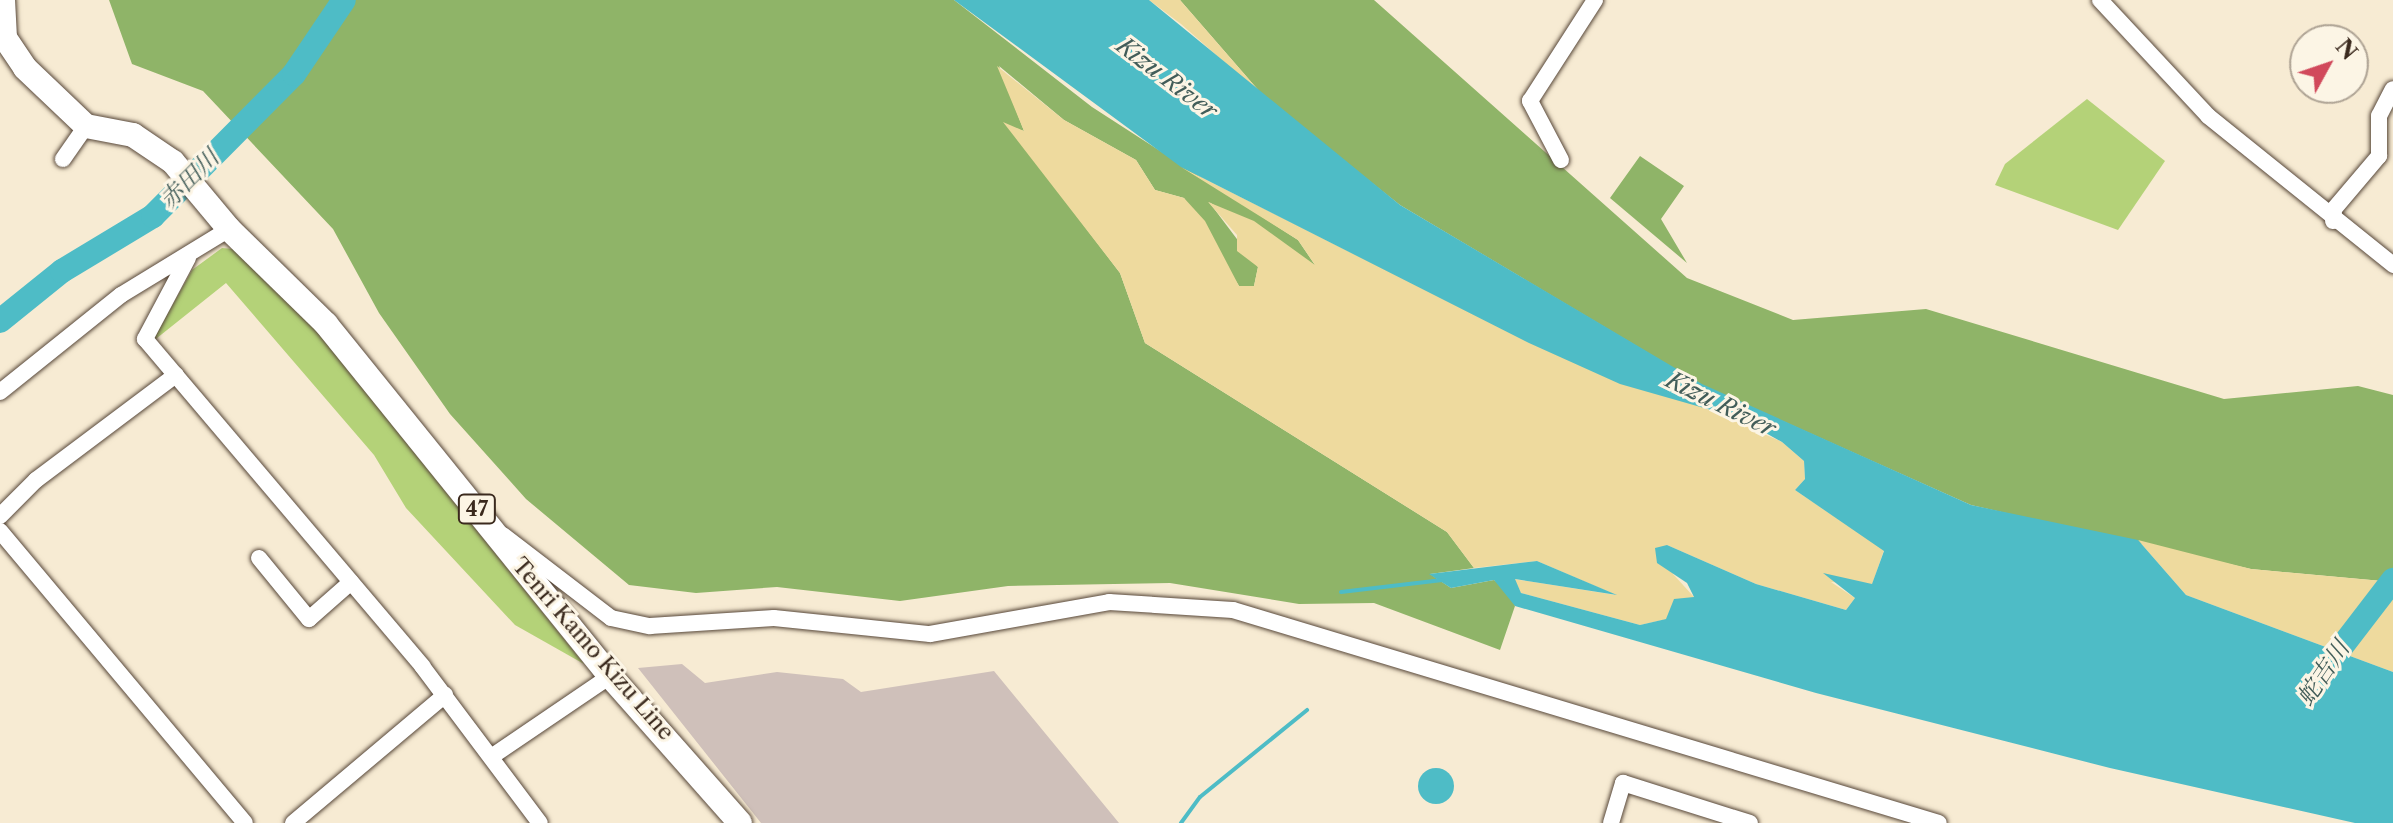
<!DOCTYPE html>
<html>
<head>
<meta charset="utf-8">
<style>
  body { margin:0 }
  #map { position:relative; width:2393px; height:823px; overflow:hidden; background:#f7ebd3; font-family:"Libre Caslon Text","Noto Serif JP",serif }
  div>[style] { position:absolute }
  .industrial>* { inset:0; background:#cfc0ba }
  .green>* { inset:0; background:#b4d278 }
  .forest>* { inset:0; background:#8fb468 }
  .sand>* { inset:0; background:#eeda9e }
  .water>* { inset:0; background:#4ebcc6 }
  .round { border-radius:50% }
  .stream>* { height:4px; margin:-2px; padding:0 2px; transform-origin:2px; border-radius:2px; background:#4ebcc6 }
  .river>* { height:24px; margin:-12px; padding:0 12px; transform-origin:12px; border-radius:12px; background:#4ebcc6 }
  .roads { filter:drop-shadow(0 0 2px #574739) drop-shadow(0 0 2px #574739) }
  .street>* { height:16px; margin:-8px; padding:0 8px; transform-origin:8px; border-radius:8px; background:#fff }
  .primary>* { height:24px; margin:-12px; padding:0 12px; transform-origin:12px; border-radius:12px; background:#fff }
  span { translate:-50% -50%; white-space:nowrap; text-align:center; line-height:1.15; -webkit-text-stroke:6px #fcf5e5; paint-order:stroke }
  .shield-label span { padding:2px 6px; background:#fcf5e5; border:2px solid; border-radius:6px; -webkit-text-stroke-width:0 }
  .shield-label { font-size:20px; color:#3b2a1e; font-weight:700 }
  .street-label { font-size:22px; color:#3b2a1e }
  .water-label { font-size:24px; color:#425d59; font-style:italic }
  .north { position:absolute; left:2289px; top:24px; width:80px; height:80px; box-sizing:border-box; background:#fcf5e5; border:2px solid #afa495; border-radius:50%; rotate:50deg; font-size:22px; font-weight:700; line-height:32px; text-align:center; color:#3b2a1e }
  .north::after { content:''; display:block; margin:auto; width:28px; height:36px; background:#d1495b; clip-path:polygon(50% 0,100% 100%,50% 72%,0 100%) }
</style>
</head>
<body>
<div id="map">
  <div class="industrial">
    <i style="clip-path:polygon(682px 664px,705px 683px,777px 672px,843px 679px,861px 692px,994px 671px,1119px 823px,761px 823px,638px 668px)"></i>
  </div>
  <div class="green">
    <i style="clip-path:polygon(2087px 99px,2165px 161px,2118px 230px,1995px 185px,2005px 164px)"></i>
    <i style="clip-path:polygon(222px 248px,233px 249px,311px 324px,584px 664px,515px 625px,406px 508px,374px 455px,226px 283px,152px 342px,192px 270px)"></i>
  </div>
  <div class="forest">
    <i style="clip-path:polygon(109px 0,954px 0,1092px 107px,1298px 240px,1317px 268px,1209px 202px,1258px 267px,1254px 286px,1239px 286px,1184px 198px,1155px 190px,1136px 160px,1064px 120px,999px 66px,1024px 131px,1009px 127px,1120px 273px,1145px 343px,1447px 532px,1474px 568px,1430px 574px,1451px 588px,1494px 580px,1509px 591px,1515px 606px,1500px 650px,1374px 603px,1299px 604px,1170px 583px,1008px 586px,900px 601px,777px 587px,696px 593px,629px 585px,526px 499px,450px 414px,379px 313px,333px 229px,203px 91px,132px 64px)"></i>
    <i style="clip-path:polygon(1180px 0,1374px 0,1687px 278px,1793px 320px,1926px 309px,2224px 399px,2358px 386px,2393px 395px,2393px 582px,2251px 569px,1971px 505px,1702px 385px,1400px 205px,1266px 99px)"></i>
    <i style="clip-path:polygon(1640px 156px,1684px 186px,1661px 219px,1687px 263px,1610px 198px)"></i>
  </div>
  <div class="sand">
    <i style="clip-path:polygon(1149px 0,1180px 0,1266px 99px,1181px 24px)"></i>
    <i style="clip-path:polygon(997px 66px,1064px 120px,1136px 160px,1155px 190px,1184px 198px,1205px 221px,1239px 286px,1254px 286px,1258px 267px,1237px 251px,1237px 235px,1208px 202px,1254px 221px,1315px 265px,1298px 240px,1181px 167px,1354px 254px,1782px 442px,1804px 461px,1805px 479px,1795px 490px,1884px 550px,1872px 585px,1831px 582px,1855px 598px,1846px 610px,1756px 584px,1667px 545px,1673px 574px,1694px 597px,1667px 619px,1640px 625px,1521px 593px,1514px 579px,1616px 595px,1537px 561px,1474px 568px,1447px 532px,1145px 343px,1120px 273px,1003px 122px,1024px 131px)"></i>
    <i style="clip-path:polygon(2138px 540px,2251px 569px,2393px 582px,2393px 672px,2186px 595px)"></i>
  </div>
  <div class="water">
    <i style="clip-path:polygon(954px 0,1149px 0,1400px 205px,1702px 384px,1971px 505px,2138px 540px,2186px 595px,2393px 672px,2393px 823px,2355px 823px,2110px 768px,1816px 693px,1515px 606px,1494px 580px,1451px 588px,1429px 574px,1537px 561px,1617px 595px,1515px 579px,1521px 593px,1640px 625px,1666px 619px,1674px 599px,1694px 597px,1687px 583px,1657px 563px,1655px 548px,1667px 545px,1756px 584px,1846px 610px,1855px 598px,1823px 573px,1872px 584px,1884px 551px,1795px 490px,1805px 479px,1804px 461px,1782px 442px,1739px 418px,1620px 384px,1529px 343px,1181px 167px)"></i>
    <i class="round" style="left:1418px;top:768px;width:36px;height:36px"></i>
  </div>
  <div class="stream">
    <i style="left:1341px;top:592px;width:102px;rotate:-6.8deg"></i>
    <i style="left:1181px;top:823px;width:32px;rotate:-54deg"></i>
    <i style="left:1200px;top:797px;width:138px;rotate:-39.1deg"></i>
  </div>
  <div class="river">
    <i style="left:0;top:321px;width:80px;rotate:-38.9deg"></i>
    <i style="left:62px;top:271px;width:106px;rotate:-31.1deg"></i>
    <i style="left:153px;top:216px;width:200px;rotate:-45.2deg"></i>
    <i style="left:294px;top:74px;width:89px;rotate:-56deg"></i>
    <i style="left:2320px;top:675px;width:120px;rotate:-52.5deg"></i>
  </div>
  <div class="roads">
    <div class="street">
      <i style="left:2100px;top:0;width:158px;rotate:47deg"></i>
      <i style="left:2208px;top:116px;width:238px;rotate:38.8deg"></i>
      <i style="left:63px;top:159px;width:40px;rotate:-55.1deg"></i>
      <i style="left:1561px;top:160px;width:67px;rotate:-117.7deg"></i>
      <i style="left:1530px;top:101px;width:120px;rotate:-57.2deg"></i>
      <i style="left:2333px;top:221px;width:12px;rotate:-85deg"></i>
      <i style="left:2334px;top:209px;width:70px;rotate:-49.7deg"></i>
      <i style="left:2379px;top:156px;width:40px;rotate:-90deg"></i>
      <i style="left:2379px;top:116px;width:30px;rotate:-63deg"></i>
      <i style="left:188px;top:258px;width:92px;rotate:118deg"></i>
      <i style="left:145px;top:339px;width:429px;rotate:49.7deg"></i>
      <i style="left:422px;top:666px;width:196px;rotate:53.1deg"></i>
      <i style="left:0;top:392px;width:155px;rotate:-38.7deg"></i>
      <i style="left:121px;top:295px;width:127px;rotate:-31.4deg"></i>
      <i style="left:0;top:516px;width:51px;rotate:-45deg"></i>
      <i style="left:36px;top:480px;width:175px;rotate:-36.9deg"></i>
      <i style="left:0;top:531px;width:381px;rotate:50deg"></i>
      <i style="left:503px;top:535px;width:136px;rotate:37.5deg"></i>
      <i style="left:611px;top:618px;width:40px;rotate:12deg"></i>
      <i style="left:650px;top:626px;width:124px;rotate:-3.7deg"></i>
      <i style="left:774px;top:618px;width:157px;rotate:5.9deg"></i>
      <i style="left:930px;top:634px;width:182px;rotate:-10.1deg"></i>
      <i style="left:1109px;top:602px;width:124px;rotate:3.7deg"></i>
      <i style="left:1233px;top:610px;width:737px;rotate:16.79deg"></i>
      <i style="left:259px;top:558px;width:79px;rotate:50.7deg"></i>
      <i style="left:309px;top:619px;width:56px;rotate:-41.4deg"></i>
      <i style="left:491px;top:757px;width:144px;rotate:-34.2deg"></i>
      <i style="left:293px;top:823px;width:199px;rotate:-40.1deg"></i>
      <i style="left:1611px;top:823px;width:42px;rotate:-73.3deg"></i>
      <i style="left:1623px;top:783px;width:133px;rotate:17.5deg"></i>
    </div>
    <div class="primary">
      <i style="left:3px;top:0;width:38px;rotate:87deg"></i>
      <i style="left:5px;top:38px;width:36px;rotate:56deg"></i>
      <i style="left:25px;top:68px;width:84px;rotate:43.6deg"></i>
      <i style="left:86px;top:126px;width:48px;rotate:10.8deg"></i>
      <i style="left:133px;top:135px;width:48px;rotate:34deg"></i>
      <i style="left:173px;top:162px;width:87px;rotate:50.1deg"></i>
      <i style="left:229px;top:229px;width:136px;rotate:44.4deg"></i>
      <i style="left:326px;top:324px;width:452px;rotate:51.1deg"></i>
      <i style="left:610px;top:676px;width:196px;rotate:48.5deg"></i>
    </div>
  </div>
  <div class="shield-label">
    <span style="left:477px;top:509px">47</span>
  </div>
  <div class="street-label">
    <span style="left:593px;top:649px;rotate:49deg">Tenri Kamo Kizu Line</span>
  </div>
  <div class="water-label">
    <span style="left:1167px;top:78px;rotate:37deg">Kizu River</span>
    <span style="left:189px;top:179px;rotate:-45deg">赤田川</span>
    <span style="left:1721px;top:404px;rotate:26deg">Kizu River</span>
    <span style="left:2323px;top:673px;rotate:-56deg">蛇吉川</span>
  </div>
  <div class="north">N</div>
</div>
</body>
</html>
